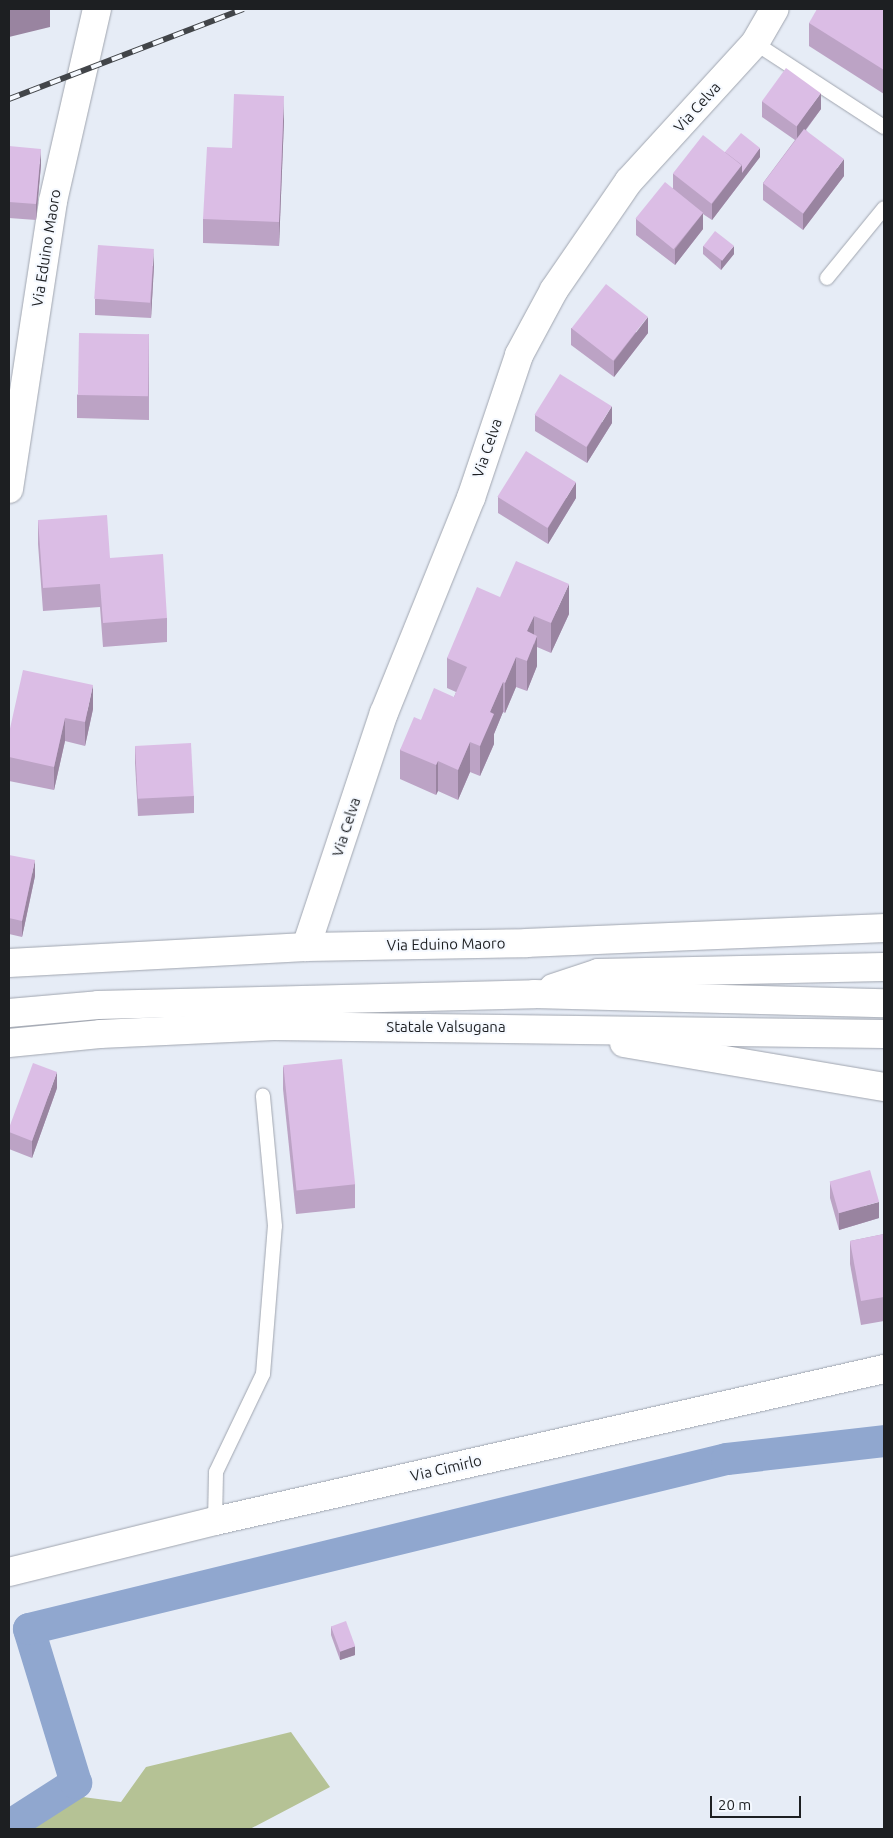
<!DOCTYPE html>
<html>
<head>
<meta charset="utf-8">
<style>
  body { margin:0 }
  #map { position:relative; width:893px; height:1838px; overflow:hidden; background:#e6ecf6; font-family:Ubuntu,sans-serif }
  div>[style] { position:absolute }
  .forest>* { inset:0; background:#b5c295 }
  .canal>* { height:32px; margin:-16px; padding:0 16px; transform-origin:16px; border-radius:16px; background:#90a7cf }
  .roads { filter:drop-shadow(0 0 1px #a0a5af) drop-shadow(0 0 1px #a0a5af) }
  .lane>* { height:14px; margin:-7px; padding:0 7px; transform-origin:7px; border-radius:7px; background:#fff }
  .street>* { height:28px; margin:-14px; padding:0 14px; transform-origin:14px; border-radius:14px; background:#fff }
  .secondary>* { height:28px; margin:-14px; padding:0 14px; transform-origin:14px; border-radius:14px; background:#fff }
  .highway>* { height:28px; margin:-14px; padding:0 14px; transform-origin:14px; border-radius:14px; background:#fff }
  .rail>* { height:5.5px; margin-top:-2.75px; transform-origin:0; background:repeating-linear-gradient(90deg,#f5f9ff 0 11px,#424549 0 22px); box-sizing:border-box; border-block:1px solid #424549 }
  .wall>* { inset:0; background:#bca3c5 }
  .shaded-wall>* { inset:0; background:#9984a0 }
  .building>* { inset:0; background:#dbbde5; transform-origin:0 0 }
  span { translate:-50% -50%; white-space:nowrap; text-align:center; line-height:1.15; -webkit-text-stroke:4px #f5f9ff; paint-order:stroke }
  .street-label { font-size:15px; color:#1d1f22 }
  .frame { position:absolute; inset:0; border:10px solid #1d1f22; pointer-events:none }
  .scale { position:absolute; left:710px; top:1796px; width:91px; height:22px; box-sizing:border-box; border:2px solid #1d1f22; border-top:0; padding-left:6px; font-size:15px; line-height:18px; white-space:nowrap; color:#1d1f22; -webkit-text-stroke:4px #f5f9ff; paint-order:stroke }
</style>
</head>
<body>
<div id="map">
  <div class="forest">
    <i style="clip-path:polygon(291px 1732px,330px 1787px,250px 1829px,9px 1829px,9px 1827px,60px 1794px,121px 1802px,146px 1767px)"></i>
  </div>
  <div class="canal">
    <i style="left:9px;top:1826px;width:80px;rotate:-32.7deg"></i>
    <i style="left:76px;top:1783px;width:161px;rotate:-107deg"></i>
    <i style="left:29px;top:1629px;width:718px;rotate:-13.69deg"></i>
    <i style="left:727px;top:1459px;width:158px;rotate:-6.5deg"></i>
  </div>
  <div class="roads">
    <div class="lane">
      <i style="left:755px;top:43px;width:154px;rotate:33.1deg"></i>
      <i style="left:827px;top:278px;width:90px;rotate:-50.8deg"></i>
      <i style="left:215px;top:1521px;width:49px;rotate:-88.8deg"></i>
      <i style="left:216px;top:1472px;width:109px;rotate:-64.4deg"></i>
      <i style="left:263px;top:1374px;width:148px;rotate:-85.4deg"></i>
      <i style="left:275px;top:1226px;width:131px;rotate:-95.3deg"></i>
    </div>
    <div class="street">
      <i style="left:9px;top:489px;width:291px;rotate:-81.3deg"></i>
      <i style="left:53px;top:201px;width:197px;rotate:-77.1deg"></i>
      <i style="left:306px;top:947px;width:247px;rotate:-71.6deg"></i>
      <i style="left:384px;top:713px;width:232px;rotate:-68deg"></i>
      <i style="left:471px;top:498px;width:151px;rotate:-71.4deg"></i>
      <i style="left:519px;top:355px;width:74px;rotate:-61.7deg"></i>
      <i style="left:554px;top:290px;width:132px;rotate:-55.5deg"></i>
      <i style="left:629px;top:181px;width:187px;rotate:-47.6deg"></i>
      <i style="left:755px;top:43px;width:39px;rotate:-60deg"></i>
      <i style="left:9px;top:963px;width:297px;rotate:-3.1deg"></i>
      <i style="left:306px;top:947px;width:221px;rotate:-1deg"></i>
      <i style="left:527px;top:943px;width:357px;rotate:-2.4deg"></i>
    </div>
    <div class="secondary">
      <i style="left:9px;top:1572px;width:212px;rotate:-13.9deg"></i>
      <i style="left:215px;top:1521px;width:686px;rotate:-12.8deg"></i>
    </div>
    <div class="highway">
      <i style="left:553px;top:988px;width:47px;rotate:-18.4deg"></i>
      <i style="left:598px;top:973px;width:286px;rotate:-1.2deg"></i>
      <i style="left:9px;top:1013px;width:89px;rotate:-5.1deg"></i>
      <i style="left:98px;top:1005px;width:436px;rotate:-1.4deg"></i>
      <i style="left:534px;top:994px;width:350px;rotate:1.5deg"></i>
      <i style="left:9px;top:1043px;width:91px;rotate:-5.6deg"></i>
      <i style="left:100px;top:1034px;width:174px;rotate:-2.6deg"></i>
      <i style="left:274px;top:1026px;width:610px;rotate:0.75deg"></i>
      <i style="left:624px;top:1043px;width:264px;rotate:9.6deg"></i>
    </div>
  </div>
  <div class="rail">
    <i style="left:9px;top:99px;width:251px;rotate:-21deg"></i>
  </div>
  <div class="wall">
    <i style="clip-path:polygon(884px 9px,884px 94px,809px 46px,809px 23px)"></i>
    <i style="clip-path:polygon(762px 101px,821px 109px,806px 130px,844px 176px,803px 230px,763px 200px,763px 183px,795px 140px,762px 117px)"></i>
    <i style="clip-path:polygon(284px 120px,279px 246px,203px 243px,203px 219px,232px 148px)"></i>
    <i style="clip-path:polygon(9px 146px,41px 165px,36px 220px,9px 218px)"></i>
    <i style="clip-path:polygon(725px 152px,760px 157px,712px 220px,703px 214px,703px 229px,675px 265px,636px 235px,636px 219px,673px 188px,673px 174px)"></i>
    <i style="clip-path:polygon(703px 246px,734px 254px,721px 270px,703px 254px)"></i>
    <i style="clip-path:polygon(154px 265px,151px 318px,95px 315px,95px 299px)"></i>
    <i style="clip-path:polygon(571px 328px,648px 333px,614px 377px,571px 345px)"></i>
    <i style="clip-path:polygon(149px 334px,149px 420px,77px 418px,77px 395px)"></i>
    <i style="clip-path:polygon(535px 415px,612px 423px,587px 463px,535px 431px)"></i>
    <i style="clip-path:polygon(498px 497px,576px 498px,548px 544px,498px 513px)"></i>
    <i style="clip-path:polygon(38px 520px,110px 558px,167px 618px,167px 642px,103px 647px,100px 607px,43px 611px,38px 544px)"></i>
    <i style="clip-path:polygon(500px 597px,569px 614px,551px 653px,537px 647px,537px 666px,527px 691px,516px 687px,505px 713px,503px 712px,494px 734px,494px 744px,480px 776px,470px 772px,458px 800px,438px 791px,436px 795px,400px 779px,400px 750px,421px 720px,454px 697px,456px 692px,447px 688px,447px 658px)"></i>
    <i style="clip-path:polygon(93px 709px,85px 746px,65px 741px,54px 790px,9px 781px,9px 733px)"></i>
    <i style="clip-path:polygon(135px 746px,194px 796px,194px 813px,138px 816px,135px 763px)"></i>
    <i style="clip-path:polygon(9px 855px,35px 876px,22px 937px,9px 934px)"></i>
    <i style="clip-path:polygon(283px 1066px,355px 1184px,355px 1208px,296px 1214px,283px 1089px)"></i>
    <i style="clip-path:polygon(57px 1088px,32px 1158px,9px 1149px,9px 1128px)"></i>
    <i style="clip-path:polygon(830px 1182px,879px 1218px,839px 1230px,830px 1198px)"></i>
    <i style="clip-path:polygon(884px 1234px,884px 1321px,861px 1325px,850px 1264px,850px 1241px)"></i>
    <i style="clip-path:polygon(331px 1626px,355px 1655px,340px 1660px,331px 1635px)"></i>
  </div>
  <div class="shaded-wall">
    <i style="clip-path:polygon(9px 9px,50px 9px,50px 27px,9px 37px)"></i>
    <i style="clip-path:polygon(821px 93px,821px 109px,797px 141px,797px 125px)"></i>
    <i style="clip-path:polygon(284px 96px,284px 120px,279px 246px,279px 222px)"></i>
    <i style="clip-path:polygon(760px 148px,760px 157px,712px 220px,712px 204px,742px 165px)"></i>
    <i style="clip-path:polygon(41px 149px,41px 165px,36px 220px,36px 204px)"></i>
    <i style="clip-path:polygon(844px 159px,844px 176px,803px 230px,803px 214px)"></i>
    <i style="clip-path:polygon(703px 213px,703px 229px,675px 265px,675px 249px)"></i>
    <i style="clip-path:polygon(734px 246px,734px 254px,721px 270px,721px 261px)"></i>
    <i style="clip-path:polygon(154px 249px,154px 265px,151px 318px,151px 302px)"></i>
    <i style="clip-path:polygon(648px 317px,648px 333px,614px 377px,614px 361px)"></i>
    <i style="clip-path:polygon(612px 406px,612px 423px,587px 463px,587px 447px)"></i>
    <i style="clip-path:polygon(576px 482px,576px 498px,548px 544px,548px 528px)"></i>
    <i style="clip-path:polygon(569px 584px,569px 614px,551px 653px,551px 623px)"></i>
    <i style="clip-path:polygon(534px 616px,534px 645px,537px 636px,537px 666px,527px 691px,527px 631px)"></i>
    <i style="clip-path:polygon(516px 657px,516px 687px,505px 713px,505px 683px)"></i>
    <i style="clip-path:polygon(503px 682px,503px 712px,494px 734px,494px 744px,480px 776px,480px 746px,490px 712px)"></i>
    <i style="clip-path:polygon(93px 685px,93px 709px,85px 746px,85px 722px)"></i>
    <i style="clip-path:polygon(65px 718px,65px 741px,54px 790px,54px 767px)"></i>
    <i style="clip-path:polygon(470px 742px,470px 772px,458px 800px,458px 770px)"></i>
    <i style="clip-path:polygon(438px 761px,438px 791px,436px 795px,436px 765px)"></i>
    <i style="clip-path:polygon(35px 860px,35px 876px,22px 937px,22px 921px)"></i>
    <i style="clip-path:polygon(57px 1072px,57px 1088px,32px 1158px,32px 1141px)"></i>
    <i style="clip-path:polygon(879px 1202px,879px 1218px,839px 1230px,839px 1213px)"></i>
    <i style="clip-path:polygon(355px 1646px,355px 1655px,340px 1660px,340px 1651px)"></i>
  </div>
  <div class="building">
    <i style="clip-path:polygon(817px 9px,884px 9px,884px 70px,809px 23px)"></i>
    <i style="left:786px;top:68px;width:43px;height:41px;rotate:36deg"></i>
    <i style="clip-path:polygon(234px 94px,284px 96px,279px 222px,203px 219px,207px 147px,232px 148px)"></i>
    <i style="left:804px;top:129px;width:50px;height:68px;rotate:37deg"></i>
    <i style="clip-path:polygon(741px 133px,760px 148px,742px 173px,742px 165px,725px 152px)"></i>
    <i style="left:703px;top:135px;width:49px;height:49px;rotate:38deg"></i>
    <i style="clip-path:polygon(9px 146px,41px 149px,36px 204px,9px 202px)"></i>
    <i style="left:665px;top:182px;width:49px;height:47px;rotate:39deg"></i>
    <i style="left:715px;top:231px;width:24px;height:19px;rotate:38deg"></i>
    <i style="left:98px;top:245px;width:56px;height:54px;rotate:4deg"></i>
    <i style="left:606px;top:284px;width:53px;height:56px;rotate:38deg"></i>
    <i style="left:79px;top:333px;width:70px;height:62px;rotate:1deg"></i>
    <i style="left:560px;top:374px;width:61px;height:48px;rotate:32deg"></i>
    <i style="left:526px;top:451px;width:59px;height:54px;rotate:32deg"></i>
    <i style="clip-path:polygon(107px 515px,110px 558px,163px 554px,167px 618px,103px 623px,100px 584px,43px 588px,38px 520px)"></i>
    <i style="clip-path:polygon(516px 561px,569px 584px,551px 623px,534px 616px,527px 631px,537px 636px,527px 661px,516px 657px,505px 683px,503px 682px,490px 712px,494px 714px,480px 746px,470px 742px,458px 770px,438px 761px,436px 765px,400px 750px,414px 717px,421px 720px,434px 688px,454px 697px,467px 667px,447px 658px,477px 587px,500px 597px)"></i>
    <i style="clip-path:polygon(23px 670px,93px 685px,85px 722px,65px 718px,54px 767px,9px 757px,9px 733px)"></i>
    <i style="left:191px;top:743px;width:53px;height:56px;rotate:87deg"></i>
    <i style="clip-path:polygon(9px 855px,35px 860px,22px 921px,9px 918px)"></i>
    <i style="left:342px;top:1059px;width:126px;height:59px;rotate:84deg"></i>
    <i style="clip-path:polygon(33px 1063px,57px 1072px,32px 1141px,9px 1132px,9px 1128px)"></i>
    <i style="left:870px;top:1170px;width:33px;height:42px;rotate:74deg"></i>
    <i style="clip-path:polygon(884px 1234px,884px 1297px,861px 1301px,850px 1241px)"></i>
    <i style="left:346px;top:1621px;width:27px;height:16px;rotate:70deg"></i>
  </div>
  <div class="street-label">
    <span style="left:697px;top:107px;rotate:-48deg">Via Celva</span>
    <span style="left:46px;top:248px;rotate:-81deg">Via Eduino Maoro</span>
    <span style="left:487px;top:448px;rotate:-71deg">Via Celva</span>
    <span style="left:346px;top:827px;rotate:-72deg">Via Celva</span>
    <span style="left:446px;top:944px;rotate:-1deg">Via Eduino Maoro</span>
    <span style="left:446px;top:1027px">Statale Valsugana</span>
    <span style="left:446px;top:1468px;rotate:-13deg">Via Cimirlo</span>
  </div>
  <div class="frame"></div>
  <div class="scale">20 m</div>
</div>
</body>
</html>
